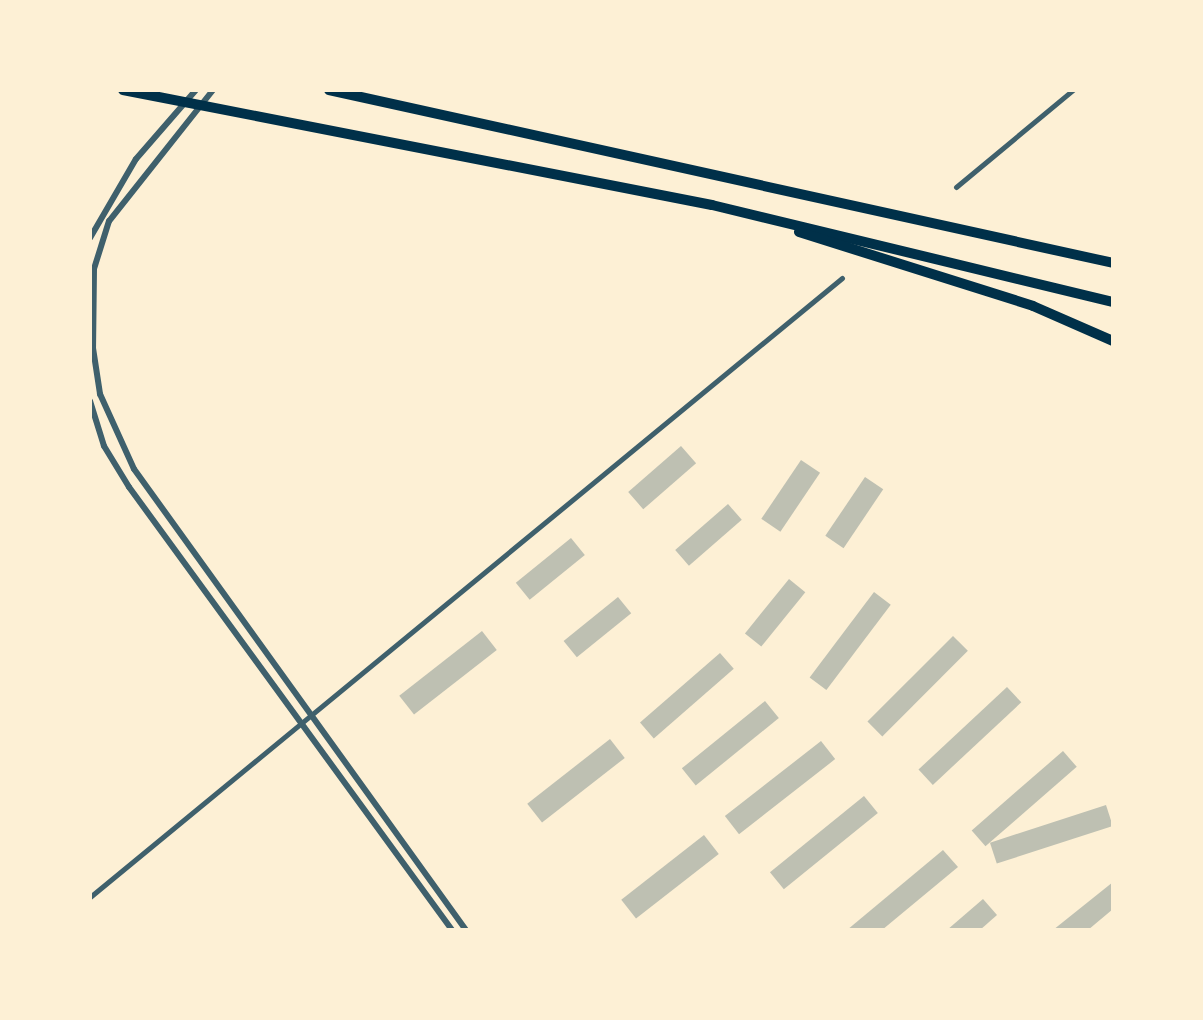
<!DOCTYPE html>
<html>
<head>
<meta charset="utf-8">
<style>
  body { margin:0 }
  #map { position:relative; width:1203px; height:1020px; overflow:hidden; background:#fdf0d5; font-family:Commissioner,sans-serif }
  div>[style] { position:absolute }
  .building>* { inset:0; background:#bec0b2; transform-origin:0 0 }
  .minor>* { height:5px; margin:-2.5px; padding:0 2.5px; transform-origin:2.5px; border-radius:2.5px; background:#3f606c }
  .tertiary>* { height:6px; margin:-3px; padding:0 3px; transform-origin:3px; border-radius:3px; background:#3f606c }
  .motorway>* { height:10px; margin:-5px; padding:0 5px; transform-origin:5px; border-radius:5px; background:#003049 }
  span { translate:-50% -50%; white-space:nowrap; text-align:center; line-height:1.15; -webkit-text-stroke:8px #fdf0d5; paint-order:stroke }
  .frame { position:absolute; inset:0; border:92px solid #fdf0d5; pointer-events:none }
</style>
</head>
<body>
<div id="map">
  <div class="building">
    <i style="left:681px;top:446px;width:23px;height:70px;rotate:49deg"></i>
    <i style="left:801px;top:460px;width:23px;height:71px;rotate:34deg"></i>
    <i style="left:865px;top:477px;width:22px;height:71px;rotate:34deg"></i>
    <i style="left:728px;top:504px;width:21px;height:70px;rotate:49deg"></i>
    <i style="left:571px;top:538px;width:22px;height:71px;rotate:51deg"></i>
    <i style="left:789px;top:579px;width:21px;height:70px;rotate:39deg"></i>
    <i style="left:874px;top:592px;width:21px;height:107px;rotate:37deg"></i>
    <i style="left:618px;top:597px;width:21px;height:70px;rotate:51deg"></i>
    <i style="left:482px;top:631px;width:24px;height:105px;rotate:52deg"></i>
    <i style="left:953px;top:636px;width:21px;height:121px;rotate:45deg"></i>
    <i style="left:720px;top:653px;width:21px;height:106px;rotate:49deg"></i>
    <i style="left:1007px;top:687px;width:21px;height:121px;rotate:47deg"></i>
    <i style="left:765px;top:701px;width:22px;height:107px;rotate:51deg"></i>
    <i style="left:610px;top:739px;width:24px;height:105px;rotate:52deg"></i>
    <i style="left:821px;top:741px;width:23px;height:122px;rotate:52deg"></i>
    <i style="left:1063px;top:751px;width:21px;height:121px;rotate:49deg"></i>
    <i style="left:864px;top:796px;width:22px;height:121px;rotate:51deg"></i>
    <i style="left:1106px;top:805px;width:22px;height:122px;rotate:72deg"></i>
    <i style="left:704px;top:835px;width:24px;height:105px;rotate:52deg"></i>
    <i style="clip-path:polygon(943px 850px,958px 867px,882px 930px,847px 930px)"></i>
    <i style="clip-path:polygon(1113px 882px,1113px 909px,1088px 930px,1053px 930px)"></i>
    <i style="clip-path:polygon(983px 899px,997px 915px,980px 930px,947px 930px)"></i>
  </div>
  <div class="minor">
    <i style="left:956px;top:187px;width:152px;rotate:-39.7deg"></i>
    <i style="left:90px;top:897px;width:974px;rotate:-39.46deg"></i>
  </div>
  <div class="tertiary">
    <i style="left:213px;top:90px;width:167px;rotate:128.4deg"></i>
    <i style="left:109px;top:221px;width:50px;rotate:107.4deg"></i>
    <i style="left:94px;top:269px;width:79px;rotate:90.7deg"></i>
    <i style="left:93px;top:348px;width:47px;rotate:81.3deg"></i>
    <i style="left:100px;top:394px;width:82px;rotate:65.6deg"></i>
    <i style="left:134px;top:469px;width:568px;rotate:54.24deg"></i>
    <i style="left:90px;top:238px;width:91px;rotate:-59.8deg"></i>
    <i style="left:136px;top:159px;width:91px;rotate:-49deg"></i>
    <i style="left:90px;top:401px;width:47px;rotate:72.7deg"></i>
    <i style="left:104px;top:446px;width:48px;rotate:58.6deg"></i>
    <i style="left:129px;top:487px;width:548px;rotate:53.9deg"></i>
  </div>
  <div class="motorway">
    <i style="left:123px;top:90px;width:600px;rotate:11.05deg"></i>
    <i style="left:712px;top:205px;width:413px;rotate:13.6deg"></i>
    <i style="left:329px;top:90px;width:803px;rotate:12.44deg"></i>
    <i style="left:799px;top:232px;width:245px;rotate:17.5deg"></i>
    <i style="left:1033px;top:306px;width:87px;rotate:23.6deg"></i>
  </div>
  <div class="frame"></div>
</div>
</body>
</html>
